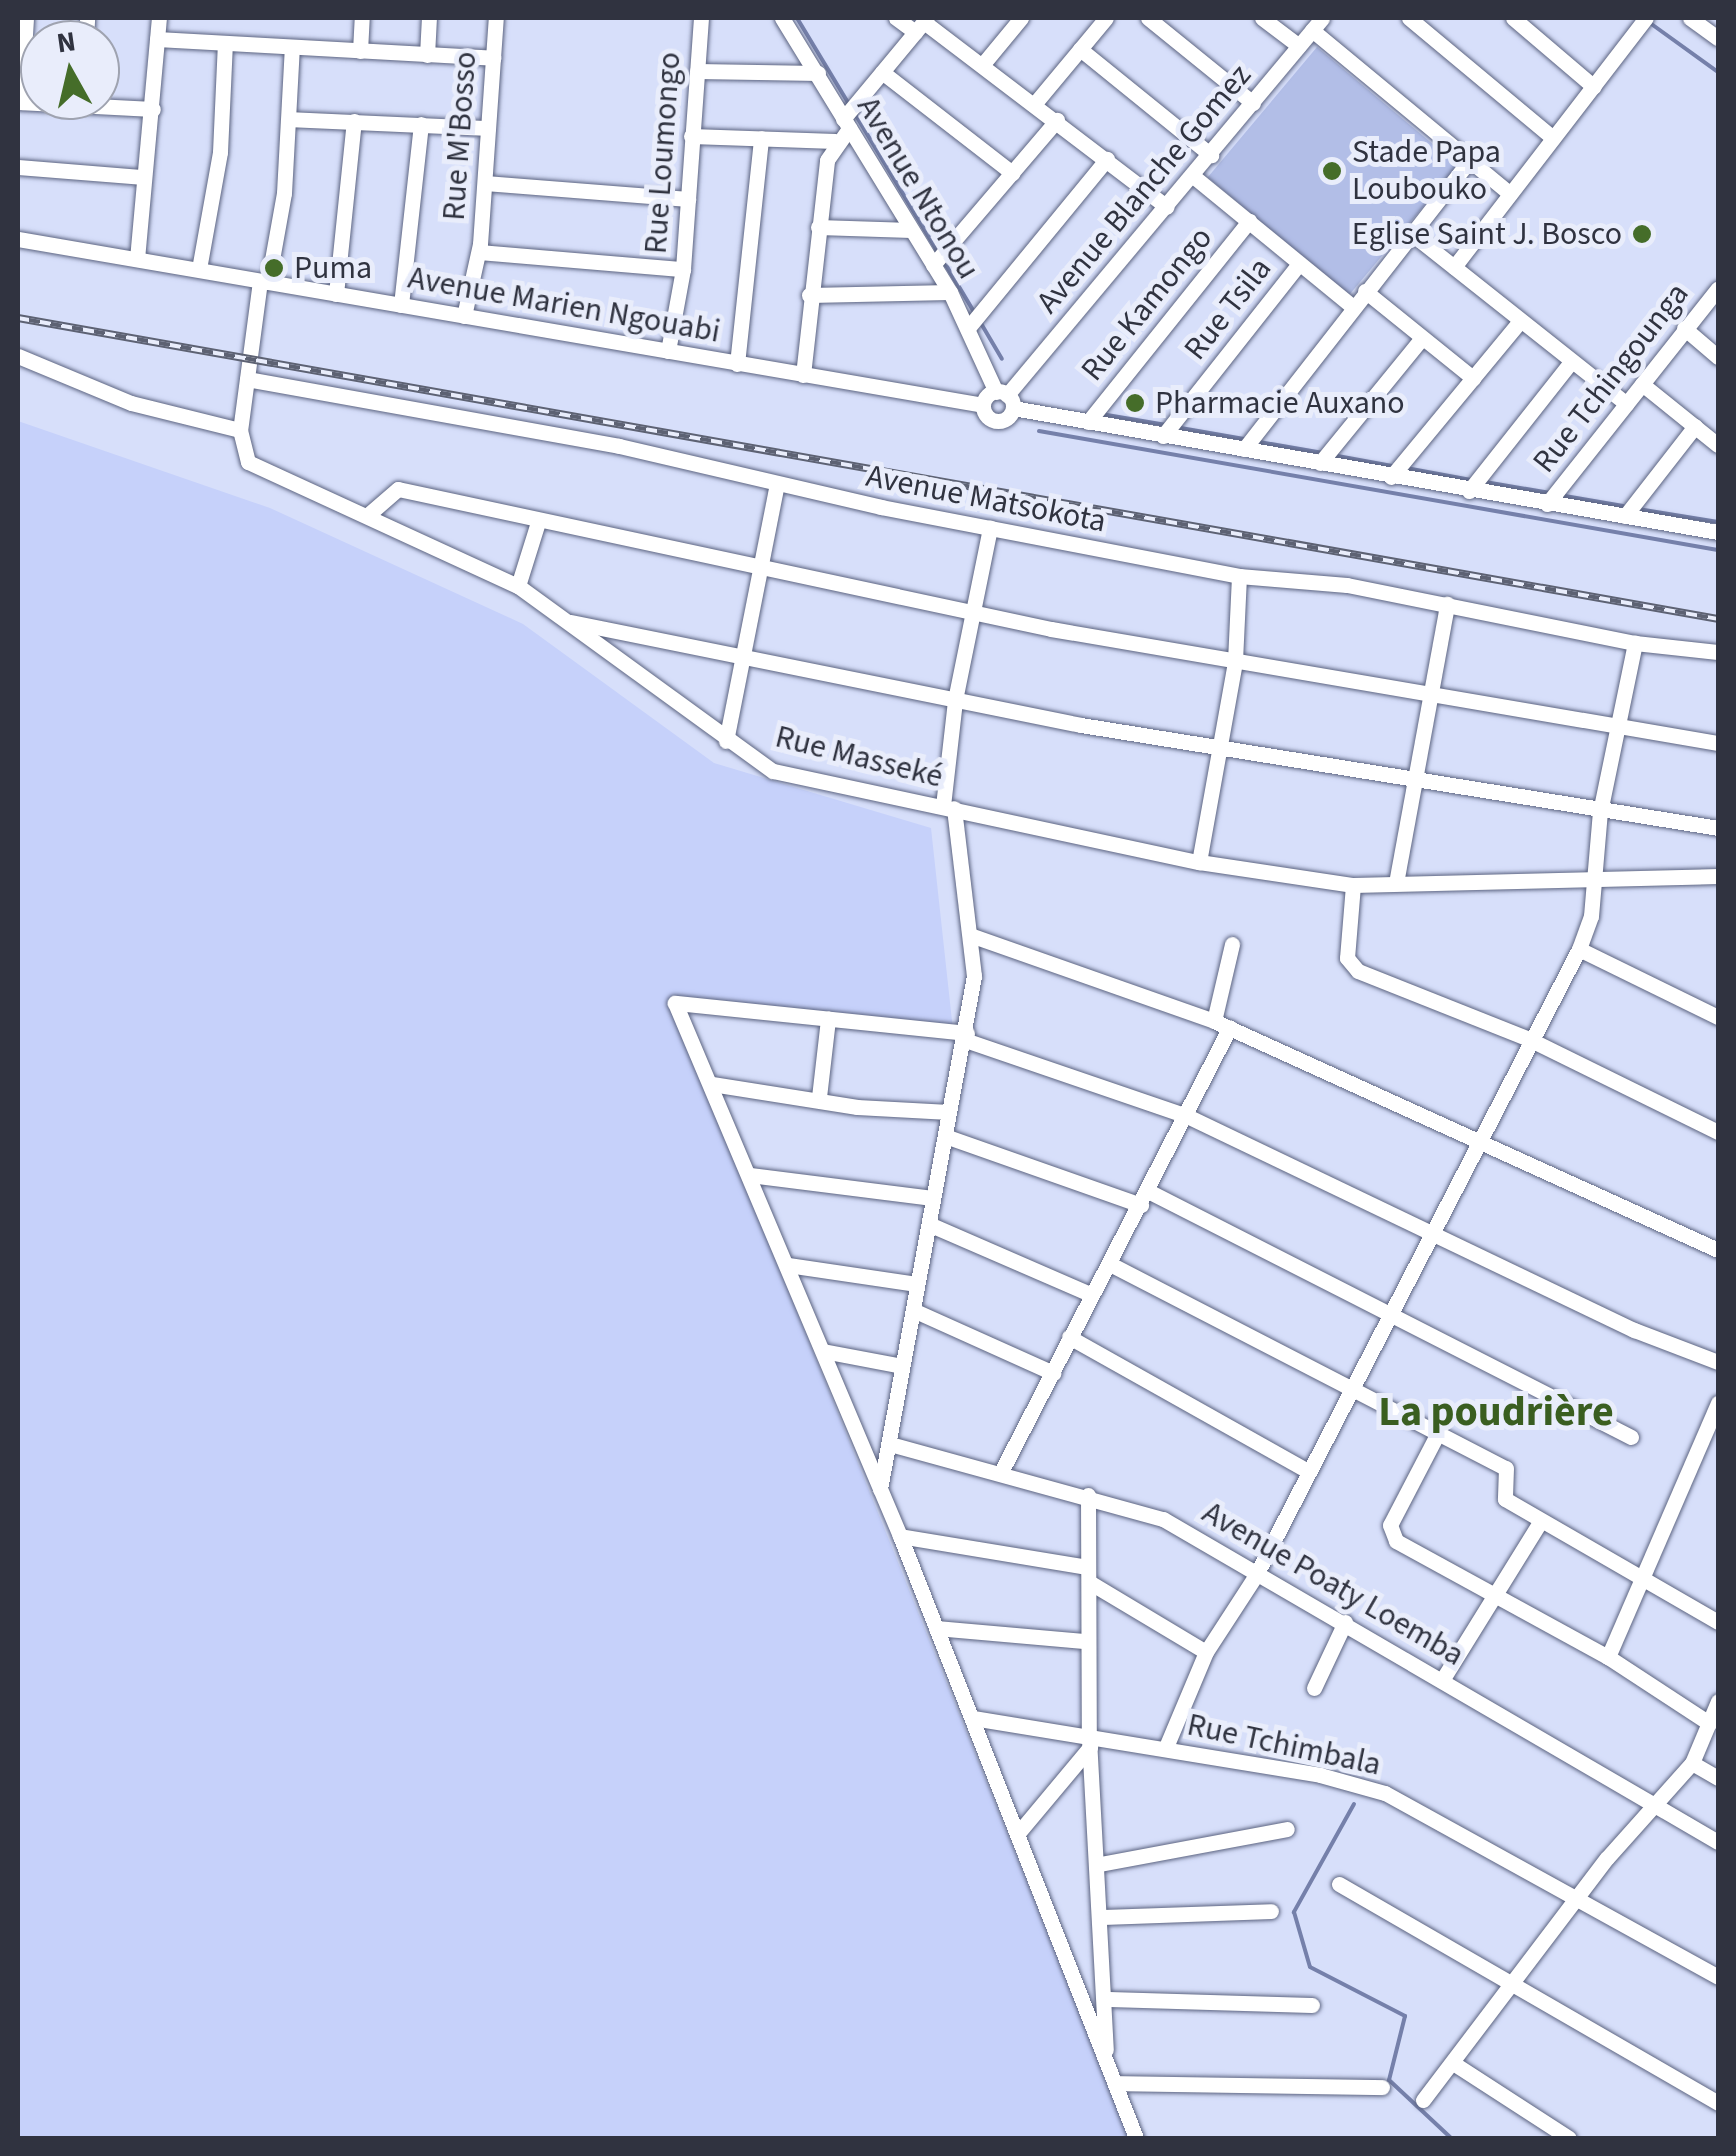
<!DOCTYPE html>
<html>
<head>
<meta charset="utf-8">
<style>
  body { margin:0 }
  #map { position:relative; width:1736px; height:2156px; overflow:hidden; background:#d7dffa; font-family:"Source Sans 3",sans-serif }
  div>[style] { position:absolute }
  .built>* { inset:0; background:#c6d1fa }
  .green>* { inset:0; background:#b2bee7; transform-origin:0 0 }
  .stream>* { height:4px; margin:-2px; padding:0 2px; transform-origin:2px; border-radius:2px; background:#7580aa }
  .roads { filter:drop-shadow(0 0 2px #5c6481) drop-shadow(0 0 2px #5c6481) }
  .minor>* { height:15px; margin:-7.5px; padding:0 7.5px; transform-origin:7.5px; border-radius:7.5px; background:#fff }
  .minor>.ring { margin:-7.5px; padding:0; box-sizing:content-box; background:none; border:15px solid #fff; border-radius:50% }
  .rail>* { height:8px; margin-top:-4px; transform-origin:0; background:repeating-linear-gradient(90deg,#e9edfb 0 11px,#5d6273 0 22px); box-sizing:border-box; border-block:2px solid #5d6273 }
  .dots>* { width:28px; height:28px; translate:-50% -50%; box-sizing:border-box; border:5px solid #e9edfb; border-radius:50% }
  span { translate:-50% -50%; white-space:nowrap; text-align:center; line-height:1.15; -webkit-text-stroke:10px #e9edfb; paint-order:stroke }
  .street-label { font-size:32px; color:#303340 }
  .poi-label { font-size:32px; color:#303340 }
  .left { translate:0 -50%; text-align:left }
  .right { translate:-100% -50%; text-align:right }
  .district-label { font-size:42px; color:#3a5e20; font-weight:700 }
  .frame { position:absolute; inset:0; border:20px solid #303340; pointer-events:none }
  .north { position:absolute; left:20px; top:20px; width:100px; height:100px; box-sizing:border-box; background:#e9edfb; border:2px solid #9fa3b0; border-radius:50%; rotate:352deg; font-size:28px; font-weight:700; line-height:40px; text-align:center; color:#303340 }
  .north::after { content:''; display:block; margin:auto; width:35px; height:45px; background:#456d29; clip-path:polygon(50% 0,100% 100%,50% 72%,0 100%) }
</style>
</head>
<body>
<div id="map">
  <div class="built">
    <i style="clip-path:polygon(18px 421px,270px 508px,523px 624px,714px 763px,931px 828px,953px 1030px,671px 999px,1130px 2138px,18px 2138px)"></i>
  </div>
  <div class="green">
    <i style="left:1317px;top:47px;width:184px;height:170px;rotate:40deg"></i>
  </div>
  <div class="stream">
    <i style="left:797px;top:18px;width:103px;rotate:58.9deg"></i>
    <i style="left:1650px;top:23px;width:84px;rotate:35.8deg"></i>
    <i style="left:855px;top:114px;width:161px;rotate:59deg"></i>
    <i style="left:943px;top:260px;width:61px;rotate:59.2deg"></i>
    <i style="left:979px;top:320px;width:45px;rotate:59.5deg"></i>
    <i style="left:1101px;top:414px;width:66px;rotate:9.6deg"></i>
    <i style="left:1175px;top:427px;width:70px;rotate:9.9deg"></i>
    <i style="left:1039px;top:431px;width:689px;rotate:9.94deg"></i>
    <i style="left:1259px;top:442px;width:65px;rotate:9.8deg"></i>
    <i style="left:1332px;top:455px;width:61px;rotate:10.4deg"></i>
    <i style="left:1406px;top:468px;width:66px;rotate:10.5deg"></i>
    <i style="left:1485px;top:482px;width:66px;rotate:9.6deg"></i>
    <i style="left:1559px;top:495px;width:65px;rotate:9.8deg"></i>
    <i style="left:1638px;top:509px;width:81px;rotate:9.2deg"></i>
    <i style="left:1354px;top:1804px;width:124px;rotate:119.1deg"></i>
    <i style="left:1294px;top:1912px;width:57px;rotate:73.8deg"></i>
    <i style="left:1310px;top:1967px;width:107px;rotate:27.3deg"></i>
    <i style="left:1405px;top:2016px;width:66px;rotate:104deg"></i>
    <i style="left:1389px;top:2080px;width:85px;rotate:43.1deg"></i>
  </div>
  <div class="roads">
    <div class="minor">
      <i style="left:782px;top:18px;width:321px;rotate:58.5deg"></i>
      <i style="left:950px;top:292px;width:110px;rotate:65.3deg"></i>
      <i style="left:896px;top:18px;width:24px;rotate:36deg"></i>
      <i style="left:1148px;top:18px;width:135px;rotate:39deg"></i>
      <i style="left:1262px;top:18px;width:46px;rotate:37.1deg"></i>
      <i style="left:1409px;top:18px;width:187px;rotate:39.8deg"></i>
      <i style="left:1513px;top:18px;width:106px;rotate:40.4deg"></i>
      <i style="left:1690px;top:18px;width:34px;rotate:36deg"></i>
      <i style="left:924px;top:22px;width:305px;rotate:37.3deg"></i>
      <i style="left:1312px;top:30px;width:257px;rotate:39.6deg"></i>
      <i style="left:157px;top:39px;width:337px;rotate:3.2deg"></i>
      <i style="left:86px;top:40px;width:22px;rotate:-87deg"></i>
      <i style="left:1080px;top:49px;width:169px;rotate:39deg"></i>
      <i style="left:360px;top:51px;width:33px;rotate:-87deg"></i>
      <i style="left:427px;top:55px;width:37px;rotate:-87deg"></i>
      <i style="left:983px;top:64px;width:60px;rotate:-50.4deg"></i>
      <i style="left:697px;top:71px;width:121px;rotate:0.9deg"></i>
      <i style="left:882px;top:72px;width:165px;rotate:37.8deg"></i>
      <i style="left:18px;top:102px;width:135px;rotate:3deg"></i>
      <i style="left:21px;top:102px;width:84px;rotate:-86.6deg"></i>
      <i style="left:1036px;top:102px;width:109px;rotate:-50.2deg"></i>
      <i style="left:289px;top:119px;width:199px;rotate:2.6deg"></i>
      <i style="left:843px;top:119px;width:131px;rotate:-50.3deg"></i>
      <i style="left:691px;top:136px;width:144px;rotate:2deg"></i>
      <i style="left:18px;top:167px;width:123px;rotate:4.6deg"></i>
      <i style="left:1193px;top:176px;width:205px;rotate:39.3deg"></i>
      <i style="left:485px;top:183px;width:204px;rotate:4.5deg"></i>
      <i style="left:818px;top:227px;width:93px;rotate:1.8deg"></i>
      <i style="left:1411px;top:233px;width:275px;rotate:38.4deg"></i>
      <i style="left:18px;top:239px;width:979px;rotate:9.76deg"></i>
      <i style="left:479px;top:252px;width:205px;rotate:4.8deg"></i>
      <i style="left:137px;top:259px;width:242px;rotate:-84.8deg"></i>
      <i style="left:933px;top:265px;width:191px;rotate:-49.5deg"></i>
      <i style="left:1454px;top:267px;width:314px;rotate:-52.4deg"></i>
      <i style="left:199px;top:269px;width:119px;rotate:-79.8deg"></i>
      <i style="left:220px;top:152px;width:109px;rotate:-87.4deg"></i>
      <i style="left:260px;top:281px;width:150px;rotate:97.6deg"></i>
      <i style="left:240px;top:430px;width:33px;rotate:76deg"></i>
      <i style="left:248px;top:462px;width:297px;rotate:24.7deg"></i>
      <i style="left:518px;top:586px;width:315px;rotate:36deg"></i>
      <i style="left:773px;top:771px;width:436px;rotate:12.1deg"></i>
      <i style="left:1199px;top:862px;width:156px;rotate:8.5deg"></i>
      <i style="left:1353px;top:885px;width:365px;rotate:-1.4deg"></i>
      <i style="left:268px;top:282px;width:90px;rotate:-79.8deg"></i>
      <i style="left:284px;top:193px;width:146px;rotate:-86.9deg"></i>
      <i style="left:1365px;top:291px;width:139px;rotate:38.9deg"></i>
      <i style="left:336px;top:294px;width:174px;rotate:-84.1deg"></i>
      <i style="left:809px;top:295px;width:141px;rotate:-1.2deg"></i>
      <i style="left:401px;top:305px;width:182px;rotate:-83.7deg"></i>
      <i style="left:464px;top:316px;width:74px;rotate:-77.5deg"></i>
      <i style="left:480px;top:244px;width:227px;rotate:-86deg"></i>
      <i style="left:968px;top:328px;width:219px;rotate:-50.6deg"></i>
      <i style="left:1684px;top:328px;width:45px;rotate:40.5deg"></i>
      <i style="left:668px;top:351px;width:83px;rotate:-79.6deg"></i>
      <i style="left:683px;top:269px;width:252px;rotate:-85.9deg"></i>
      <i style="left:18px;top:356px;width:122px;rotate:22.6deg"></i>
      <i style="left:131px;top:403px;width:112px;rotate:13.9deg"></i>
      <i style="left:737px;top:364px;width:227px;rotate:-83.9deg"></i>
      <i style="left:803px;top:375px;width:216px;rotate:-83.6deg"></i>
      <i style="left:827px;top:160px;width:39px;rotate:-55deg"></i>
      <i style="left:247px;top:379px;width:378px;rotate:10.2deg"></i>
      <i style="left:619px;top:446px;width:269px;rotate:13.1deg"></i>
      <i style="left:881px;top:507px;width:365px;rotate:10.9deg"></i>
      <i style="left:1239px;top:576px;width:108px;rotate:4.8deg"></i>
      <i style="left:1347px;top:585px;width:294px;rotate:11.4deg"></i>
      <i style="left:1635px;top:643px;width:83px;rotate:6.2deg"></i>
      <i style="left:1642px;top:384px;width:97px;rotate:38.8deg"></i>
      <i class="ring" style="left:983px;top:391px;width:15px;height:15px"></i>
      <i style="left:1007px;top:395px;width:491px;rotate:-50.1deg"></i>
      <i style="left:1013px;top:408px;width:716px;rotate:9.98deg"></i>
      <i style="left:1088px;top:422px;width:258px;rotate:-51.3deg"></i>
      <i style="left:1163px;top:436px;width:219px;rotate:-51.7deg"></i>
      <i style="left:1244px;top:449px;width:365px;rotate:-52deg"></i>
      <i style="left:1320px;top:463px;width:161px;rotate:-50.8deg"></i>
      <i style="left:1391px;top:477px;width:202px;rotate:-50.4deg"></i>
      <i style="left:1469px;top:491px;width:164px;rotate:-51.7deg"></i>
      <i style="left:1547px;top:504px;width:275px;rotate:-51.6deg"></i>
      <i style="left:369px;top:514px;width:38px;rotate:-41deg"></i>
      <i style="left:398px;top:489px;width:668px;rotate:12.1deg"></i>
      <i style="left:1051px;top:629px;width:677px;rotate:9.7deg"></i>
      <i style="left:1625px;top:516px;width:114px;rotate:-52.1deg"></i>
      <i style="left:518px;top:586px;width:67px;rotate:-72.6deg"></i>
      <i style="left:571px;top:622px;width:520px;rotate:11.42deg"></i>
      <i style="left:1081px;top:725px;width:645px;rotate:9.18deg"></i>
      <i style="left:726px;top:741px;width:262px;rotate:-78.8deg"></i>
      <i style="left:943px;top:806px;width:107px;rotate:-83.5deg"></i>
      <i style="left:955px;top:700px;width:176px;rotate:-78.5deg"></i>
      <i style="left:1199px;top:862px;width:204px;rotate:-79.8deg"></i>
      <i style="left:1235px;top:661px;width:85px;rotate:-87.3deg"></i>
      <i style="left:1396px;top:883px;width:284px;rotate:-79.6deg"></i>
      <i style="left:1353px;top:885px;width:73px;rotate:94.7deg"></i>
      <i style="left:1347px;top:958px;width:17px;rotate:50deg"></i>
      <i style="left:1358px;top:971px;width:184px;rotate:21.7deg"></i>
      <i style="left:1529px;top:1039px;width:211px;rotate:26.2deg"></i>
      <i style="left:970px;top:935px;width:259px;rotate:19.4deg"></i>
      <i style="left:1214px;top:1021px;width:554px;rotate:24.44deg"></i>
      <i style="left:1579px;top:949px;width:155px;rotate:26.1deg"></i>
      <i style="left:1214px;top:1021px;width:79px;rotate:-76.8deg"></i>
      <i style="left:967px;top:1033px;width:294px;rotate:-174.1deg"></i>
      <i style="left:675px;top:1003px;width:579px;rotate:67.11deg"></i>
      <i style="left:900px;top:1536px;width:647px;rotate:68.59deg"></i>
      <i style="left:965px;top:1040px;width:235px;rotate:18.9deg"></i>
      <i style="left:1187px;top:1116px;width:496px;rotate:25.6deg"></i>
      <i style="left:1634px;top:1330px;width:90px;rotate:20.9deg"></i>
      <i style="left:712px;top:1084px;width:147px;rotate:9deg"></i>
      <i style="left:857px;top:1107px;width:92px;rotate:3.1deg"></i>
      <i style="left:819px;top:1097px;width:79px;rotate:-83.4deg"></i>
      <i style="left:945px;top:1136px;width:208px;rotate:19.4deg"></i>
      <i style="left:750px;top:1175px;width:184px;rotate:7.2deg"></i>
      <i style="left:1148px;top:1191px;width:542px;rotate:26.99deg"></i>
      <i style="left:931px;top:1225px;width:173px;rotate:23.5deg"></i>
      <i style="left:1110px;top:1264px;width:445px;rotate:27.3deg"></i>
      <i style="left:1506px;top:1468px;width:31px;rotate:92deg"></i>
      <i style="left:1505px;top:1499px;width:246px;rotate:30deg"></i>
      <i style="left:788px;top:1265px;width:130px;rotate:8.4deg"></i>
      <i style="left:913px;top:1310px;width:154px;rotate:24.2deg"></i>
      <i style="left:1069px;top:1337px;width:274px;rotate:29.3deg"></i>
      <i style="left:823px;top:1351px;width:80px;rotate:10.8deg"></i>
      <i style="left:1439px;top:1431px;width:106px;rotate:117.5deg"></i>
      <i style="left:1390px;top:1525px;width:17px;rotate:69deg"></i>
      <i style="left:1396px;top:1541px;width:242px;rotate:28.7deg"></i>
      <i style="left:1608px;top:1657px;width:121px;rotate:33.2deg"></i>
      <i style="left:890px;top:1444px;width:283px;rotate:15.4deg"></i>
      <i style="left:1163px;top:1519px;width:642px;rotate:30.2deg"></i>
      <i style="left:1001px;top:1472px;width:500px;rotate:-62.77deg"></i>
      <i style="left:880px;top:1489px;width:522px;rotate:-79.62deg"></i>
      <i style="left:974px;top:976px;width:169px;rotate:-96.8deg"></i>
      <i style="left:1088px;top:1495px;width:244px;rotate:89.8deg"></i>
      <i style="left:1089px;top:1739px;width:311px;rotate:86.9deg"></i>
      <i style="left:900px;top:1536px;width:190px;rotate:9.4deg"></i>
      <i style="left:1089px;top:1582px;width:136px;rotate:30.9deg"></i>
      <i style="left:936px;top:1628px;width:151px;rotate:5deg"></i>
      <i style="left:1608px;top:1657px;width:277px;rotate:-66.6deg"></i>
      <i style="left:1444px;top:1677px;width:182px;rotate:-58.2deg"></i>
      <i style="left:1314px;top:1688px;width:73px;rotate:-64.8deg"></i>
      <i style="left:973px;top:1718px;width:352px;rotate:9.3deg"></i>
      <i style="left:1320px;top:1775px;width:67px;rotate:15.5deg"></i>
      <i style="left:1385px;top:1793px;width:380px;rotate:28.9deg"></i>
      <i style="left:1166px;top:1747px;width:103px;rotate:-67.2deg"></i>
      <i style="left:1206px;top:1652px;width:92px;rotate:-57deg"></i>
      <i style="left:1256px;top:1575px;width:704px;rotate:-62.71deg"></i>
      <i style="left:1579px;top:949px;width:35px;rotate:-70deg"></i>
      <i style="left:1591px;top:916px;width:104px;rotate:-85.1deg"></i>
      <i style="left:1600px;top:812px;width:173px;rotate:-78.3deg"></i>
      <i style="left:1692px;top:1763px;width:30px;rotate:30deg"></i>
      <i style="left:1019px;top:1832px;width:111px;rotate:-50.1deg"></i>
      <i style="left:1100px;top:1864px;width:190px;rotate:-10.6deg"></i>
      <i style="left:1339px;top:1884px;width:438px;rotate:30deg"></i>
      <i style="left:1103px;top:1917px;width:168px;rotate:-2deg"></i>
      <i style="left:1108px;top:1999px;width:204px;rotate:1.7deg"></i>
      <i style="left:1453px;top:2063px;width:138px;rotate:32.9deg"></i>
      <i style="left:1115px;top:2083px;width:267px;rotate:0.9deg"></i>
      <i style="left:1423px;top:2100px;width:304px;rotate:-52.8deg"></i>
      <i style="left:1607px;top:1858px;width:127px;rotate:-48.2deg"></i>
      <i style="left:1692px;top:1763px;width:67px;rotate:-67.2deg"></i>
    </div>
  </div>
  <div class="rail">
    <i style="left:18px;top:318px;width:1726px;rotate:10.04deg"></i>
  </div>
  <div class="dots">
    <i style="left:1332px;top:171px;background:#456d29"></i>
    <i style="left:1642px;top:234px;background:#456d29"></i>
    <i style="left:274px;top:268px;background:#456d29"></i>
    <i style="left:1135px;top:403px;background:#456d29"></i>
  </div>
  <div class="street-label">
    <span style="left:460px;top:136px;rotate:-86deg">Rue M'Bosso</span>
    <span style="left:663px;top:153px;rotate:-86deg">Rue Loumongo</span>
    <span style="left:918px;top:188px;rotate:59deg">Avenue Ntonou</span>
    <span style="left:1144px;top:189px;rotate:-50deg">Avenue Blanche Gomez</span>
    <span style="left:1147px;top:304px;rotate:-51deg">Rue Kamongo</span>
    <span style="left:564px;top:305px;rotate:10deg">Avenue Marien Ngouabi</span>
    <span style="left:1228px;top:309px;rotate:-52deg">Rue Tsila</span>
    <span style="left:1611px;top:378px;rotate:-52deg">Rue Tchingounga</span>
    <span style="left:986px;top:499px;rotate:11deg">Avenue Matsokota</span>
    <span style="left:859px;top:757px;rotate:14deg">Rue Masseké</span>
    <span style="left:1333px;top:1584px;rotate:30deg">Avenue Poaty Loemba</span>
    <span style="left:1284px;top:1745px;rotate:12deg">Rue Tchimbala</span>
  </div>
  <div class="poi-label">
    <span class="left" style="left:1352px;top:171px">Stade Papa<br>Loubouko</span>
    <span class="right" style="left:1622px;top:234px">Eglise Saint J. Bosco</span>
    <span class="left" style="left:294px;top:268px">Puma</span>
    <span class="left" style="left:1155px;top:403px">Pharmacie Auxano</span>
  </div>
  <div class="district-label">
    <span style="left:1496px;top:1412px">La poudrière</span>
  </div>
  <div class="frame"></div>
  <div class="north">N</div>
</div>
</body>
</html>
